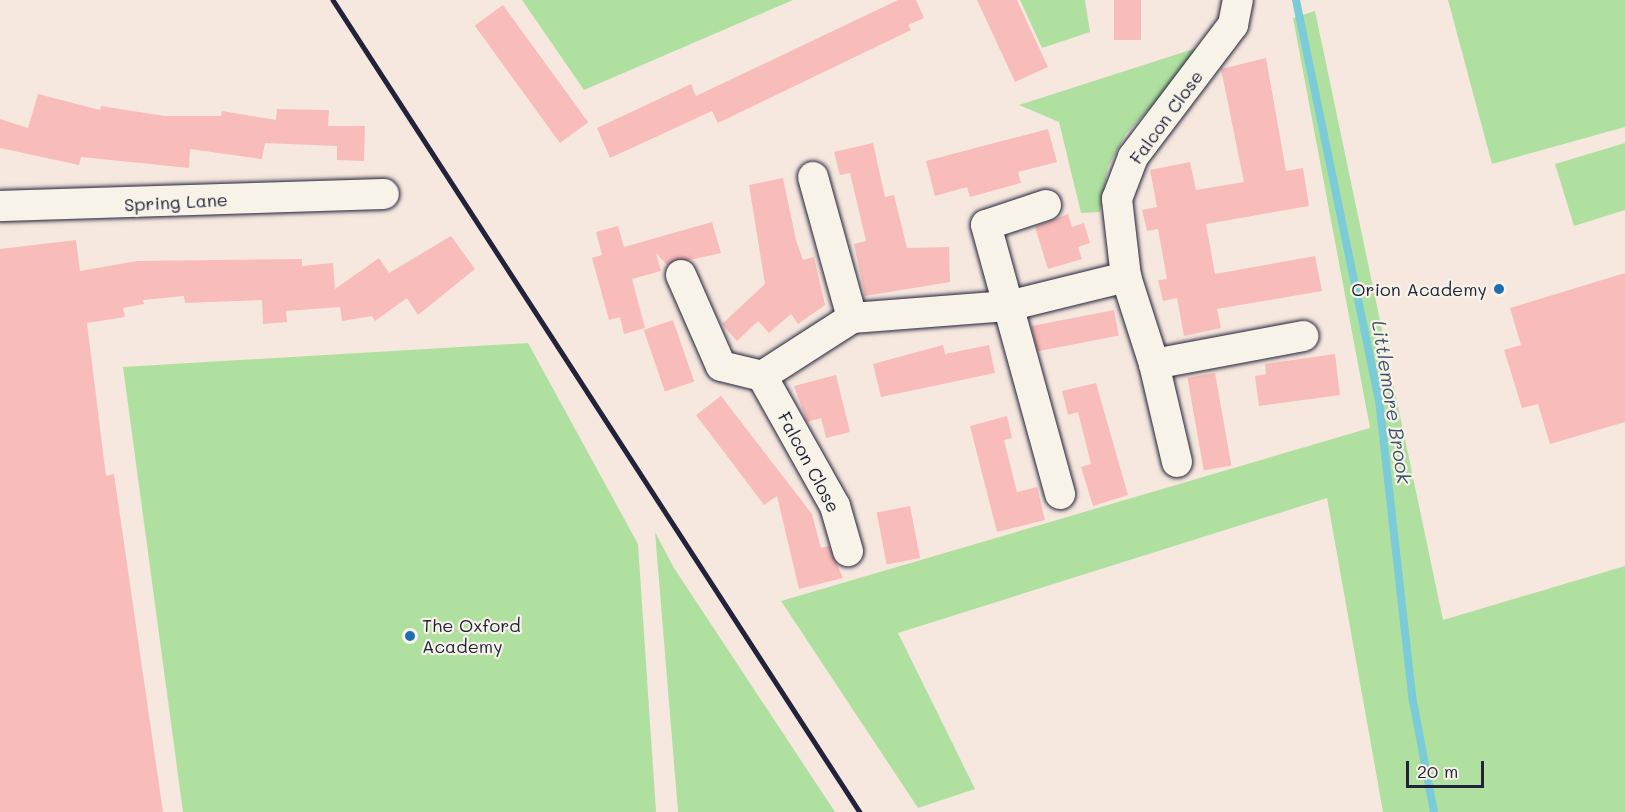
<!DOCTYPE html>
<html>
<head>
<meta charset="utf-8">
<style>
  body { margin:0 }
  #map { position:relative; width:1625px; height:812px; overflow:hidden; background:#f7e8df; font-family:Mali,sans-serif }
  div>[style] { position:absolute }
  .green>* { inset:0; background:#afe0a0 }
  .stream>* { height:8px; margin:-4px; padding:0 4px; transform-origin:4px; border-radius:4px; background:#7ccbd9 }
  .building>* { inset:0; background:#f8bcba; transform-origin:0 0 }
  .roads { filter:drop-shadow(0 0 2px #22223b) drop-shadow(0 0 2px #22223b) }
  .minor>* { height:30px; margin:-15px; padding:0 15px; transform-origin:15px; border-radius:15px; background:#f7f3e8 }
  .rail>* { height:4.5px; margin:-2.25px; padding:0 2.25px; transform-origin:2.25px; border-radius:2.25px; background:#22223b }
  .dots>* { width:16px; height:16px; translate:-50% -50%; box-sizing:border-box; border:3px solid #f7f3e8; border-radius:50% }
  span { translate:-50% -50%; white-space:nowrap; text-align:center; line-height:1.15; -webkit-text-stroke:4.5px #f7f3e8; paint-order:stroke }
  .street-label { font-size:18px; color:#22223b }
  .poi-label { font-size:18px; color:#22223b }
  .right { translate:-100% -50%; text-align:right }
  .left { translate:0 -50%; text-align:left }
  .water-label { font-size:20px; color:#3d556a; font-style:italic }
  .scale { position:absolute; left:1406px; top:761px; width:78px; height:27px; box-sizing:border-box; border:3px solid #22223b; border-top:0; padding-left:8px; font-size:18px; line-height:21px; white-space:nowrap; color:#22223b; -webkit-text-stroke:4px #f7f3e8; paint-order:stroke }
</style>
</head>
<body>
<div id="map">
  <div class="green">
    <i style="clip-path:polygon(522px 0,793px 0,584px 90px)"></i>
    <i style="clip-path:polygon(1020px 0,1085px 0,1090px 32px,1042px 48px)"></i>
    <i style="clip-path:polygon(1448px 0,1625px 0,1625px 127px,1492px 164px)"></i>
    <i style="clip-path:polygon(1315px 11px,1443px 620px,1625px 566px,1625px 812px,1383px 812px,1327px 498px,898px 633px,975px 789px,918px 808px,781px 601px,1370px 428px,1293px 18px)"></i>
    <i style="clip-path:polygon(1209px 44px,1126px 134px,1108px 167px,1100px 212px,1081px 213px,1059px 122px,1019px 105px)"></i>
    <i style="clip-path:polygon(1625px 143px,1625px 210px,1574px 226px,1555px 164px)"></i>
    <i style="clip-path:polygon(528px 343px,638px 544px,656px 812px,183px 812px,123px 367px)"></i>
    <i style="clip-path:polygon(655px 532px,674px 568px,835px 812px,678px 812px)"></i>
  </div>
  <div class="stream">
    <i style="left:1296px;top:0;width:409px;rotate:78.3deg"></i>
    <i style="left:1379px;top:400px;width:303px;rotate:83.6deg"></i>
    <i style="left:1413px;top:701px;width:113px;rotate:79.3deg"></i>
  </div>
  <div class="building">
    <i style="clip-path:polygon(898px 0,916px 0,924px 18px,908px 25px,911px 30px,718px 123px,712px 111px,610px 158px,597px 128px,691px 84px,696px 96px)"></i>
    <i style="clip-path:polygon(977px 0,1017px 0,1048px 67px,1015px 82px)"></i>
    <i style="left:1114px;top:0;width:27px;height:40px"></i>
    <i style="left:503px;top:5px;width:145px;height:35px;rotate:54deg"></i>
    <i style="clip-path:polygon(1266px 58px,1286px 171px,1303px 168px,1309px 206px,1206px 224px,1215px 274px,1315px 256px,1322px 291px,1217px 309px,1221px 328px,1184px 336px,1177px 298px,1163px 301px,1158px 280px,1167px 279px,1158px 229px,1147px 231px,1142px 210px,1157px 207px,1150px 170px,1190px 162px,1196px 190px,1244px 182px,1221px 69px)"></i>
    <i style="clip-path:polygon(38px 94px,100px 110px,101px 106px,164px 116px,221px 116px,222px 111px,276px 120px,277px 109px,329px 110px,328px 126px,365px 126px,364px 161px,337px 160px,337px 146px,265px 143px,262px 159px,190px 149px,189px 168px,81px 157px,79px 165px,0 148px,0 119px,28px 128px)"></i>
    <i style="clip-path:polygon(1048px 129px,1057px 162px,1018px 172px,1021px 183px,970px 197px,967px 187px,935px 196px,926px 161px)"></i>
    <i style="clip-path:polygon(873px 143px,885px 197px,894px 195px,907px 248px,949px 247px,950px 282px,865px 296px,854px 244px,866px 241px,850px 173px,840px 175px,834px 152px)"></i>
    <i style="clip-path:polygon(783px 178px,796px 240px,803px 260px,814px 257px,825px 305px,798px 324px,791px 314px,769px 333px,758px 321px,737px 341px,722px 324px,765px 284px,749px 185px)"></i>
    <i style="clip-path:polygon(1068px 214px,1072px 227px,1084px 223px,1090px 243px,1078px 247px,1082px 259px,1048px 269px,1035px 227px)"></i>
    <i style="clip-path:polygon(712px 222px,721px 253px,667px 265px,656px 253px,661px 271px,632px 279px,645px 328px,624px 334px,620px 317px,609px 320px,592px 258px,602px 255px,596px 232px,618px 226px,624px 247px)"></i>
    <i style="clip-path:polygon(451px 236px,475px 269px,418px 315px,407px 298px,375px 321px,372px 316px,342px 321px,340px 307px,286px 311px,287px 322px,263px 324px,262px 300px,185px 303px,184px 296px,143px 300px,144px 304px,123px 308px,125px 317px,87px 323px,106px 476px,114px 474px,163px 812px,0 812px,0 249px,76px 240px,80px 271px,137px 261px,302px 259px,302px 266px,333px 263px,335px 289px,379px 258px,389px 273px)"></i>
    <i style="clip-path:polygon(1625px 273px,1625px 422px,1550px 444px,1538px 404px,1522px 408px,1504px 350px,1521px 345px,1510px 308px)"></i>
    <i style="left:1114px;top:310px;width:26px;height:84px;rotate:79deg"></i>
    <i style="left:673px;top:320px;width:65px;height:31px;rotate:71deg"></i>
    <i style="clip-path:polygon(943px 345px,945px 354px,989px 345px,995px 373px,881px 397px,873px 364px)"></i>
    <i style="clip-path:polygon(1335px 354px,1340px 395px,1259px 406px,1255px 376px,1266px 374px,1265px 364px)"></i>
    <i style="left:1215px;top:373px;width:94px;height:28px;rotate:80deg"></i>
    <i style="clip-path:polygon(836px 375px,850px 432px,826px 438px,821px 418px,807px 422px,794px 386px)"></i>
    <i style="clip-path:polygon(1096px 383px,1128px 495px,1093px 506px,1081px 467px,1091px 464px,1078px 412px,1068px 415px,1062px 391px)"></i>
    <i style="clip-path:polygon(721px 396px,812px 514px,821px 548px,829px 546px,843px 578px,799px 589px,777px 496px,764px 505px,696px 415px)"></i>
    <i style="clip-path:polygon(1007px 416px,1012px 438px,1004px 440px,1017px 492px,1037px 487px,1045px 520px,997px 532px,970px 426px)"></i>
    <i style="left:910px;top:506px;width:53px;height:34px;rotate:79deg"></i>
  </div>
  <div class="roads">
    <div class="minor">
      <i style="left:813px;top:177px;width:146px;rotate:74.5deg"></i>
      <i style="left:1046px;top:205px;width:63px;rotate:161.6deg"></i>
      <i style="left:986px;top:225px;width:279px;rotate:74.6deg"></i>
      <i style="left:0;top:206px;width:384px;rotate:-1.8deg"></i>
      <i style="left:681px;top:275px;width:99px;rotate:66.3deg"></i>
      <i style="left:721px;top:366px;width:42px;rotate:13.7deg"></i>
      <i style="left:762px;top:376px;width:149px;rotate:60.7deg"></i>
      <i style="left:835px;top:506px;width:47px;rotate:73.9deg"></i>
      <i style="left:1154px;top:364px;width:152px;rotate:-10.6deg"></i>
      <i style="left:762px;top:376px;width:107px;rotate:-32.8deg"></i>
      <i style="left:852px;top:318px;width:156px;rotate:-4.4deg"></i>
      <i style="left:1008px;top:306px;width:122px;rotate:-13.8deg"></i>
      <i style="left:1177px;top:462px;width:101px;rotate:-103.2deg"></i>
      <i style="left:1154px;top:364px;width:91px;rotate:-107.8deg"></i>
      <i style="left:1126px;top:277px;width:79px;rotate:-96.6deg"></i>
      <i style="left:1117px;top:199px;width:45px;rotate:-69.1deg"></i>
      <i style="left:1133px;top:157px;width:166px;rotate:-52.9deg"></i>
      <i style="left:1233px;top:25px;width:25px;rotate:-79deg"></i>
    </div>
  </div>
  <div class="rail">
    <i style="left:333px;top:0;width:968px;rotate:57.02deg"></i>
  </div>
  <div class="dots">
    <i style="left:1499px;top:289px;background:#1f6fb2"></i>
    <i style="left:410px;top:636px;background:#1f6fb2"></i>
  </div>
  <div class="street-label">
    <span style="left:1166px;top:117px;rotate:-54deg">Falcon Close</span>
    <span style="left:176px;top:202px;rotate:-3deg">Spring Lane</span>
    <span style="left:809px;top:462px;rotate:62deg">Falcon Close</span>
  </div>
  <div class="poi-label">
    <span class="right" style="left:1487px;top:289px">Orion Academy</span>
    <span class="left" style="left:422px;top:636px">The Oxford<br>Academy</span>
  </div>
  <div class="water-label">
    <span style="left:1392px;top:402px;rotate:81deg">Littlemore Brook</span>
  </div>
  <div class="scale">20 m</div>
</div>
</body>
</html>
